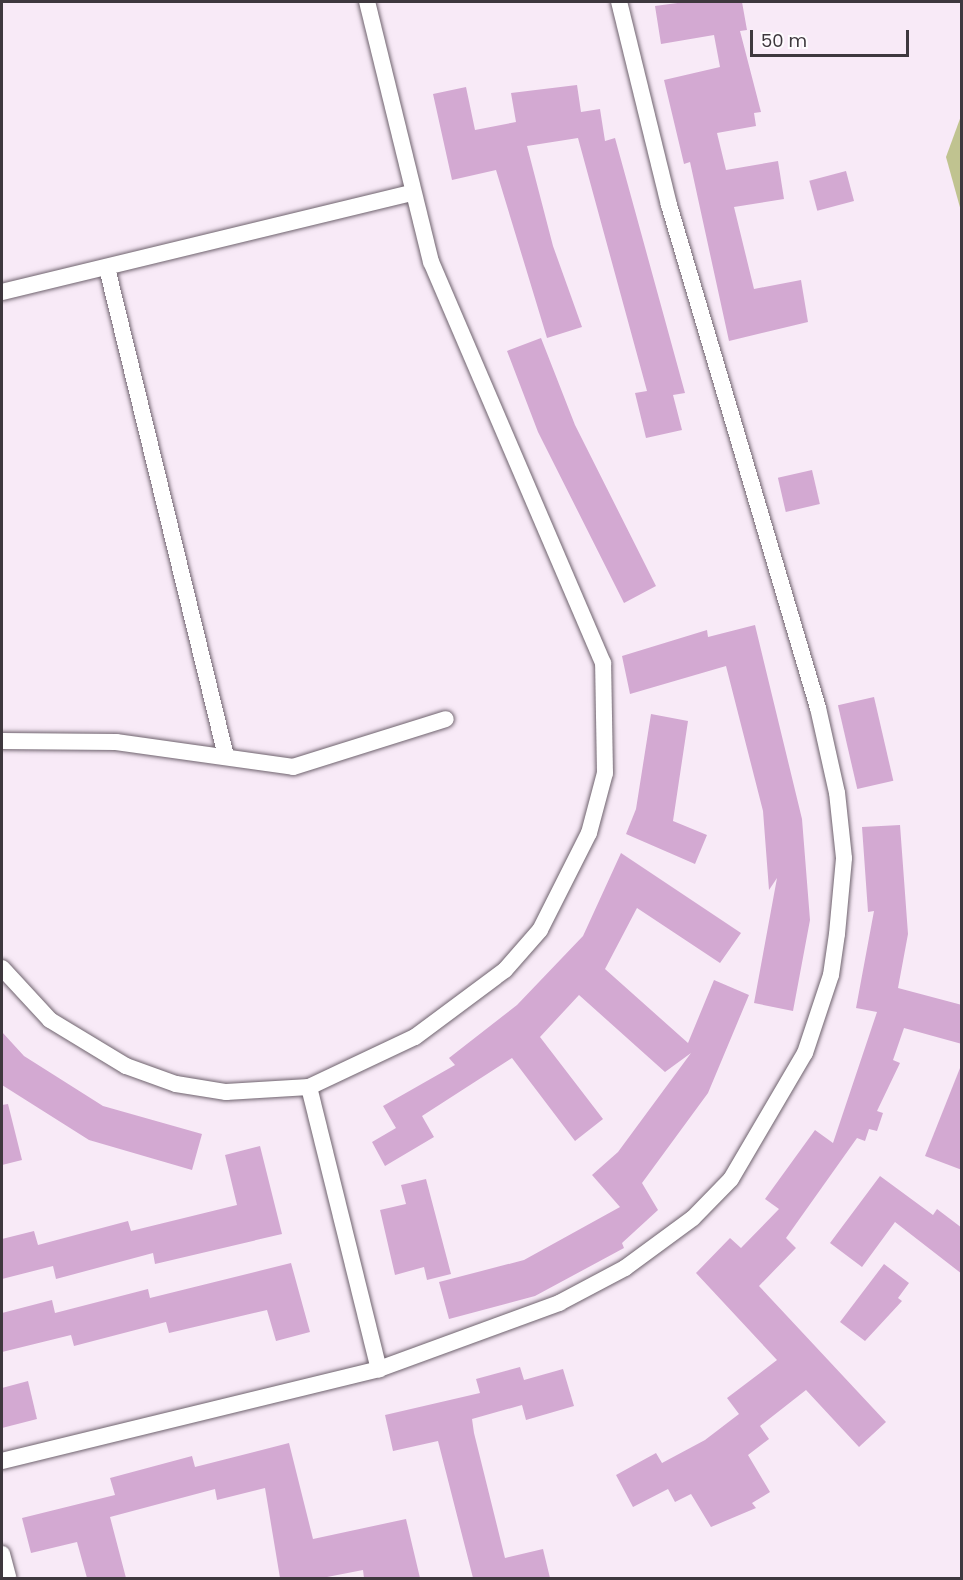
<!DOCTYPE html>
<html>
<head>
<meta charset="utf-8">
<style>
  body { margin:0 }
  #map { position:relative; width:963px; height:1580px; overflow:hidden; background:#f8eaf7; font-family:Poppins,sans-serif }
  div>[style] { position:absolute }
  .green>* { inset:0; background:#c0c390 }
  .building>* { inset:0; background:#d3a9d2; transform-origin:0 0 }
  .roads { filter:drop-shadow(0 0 2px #6f636e) drop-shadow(0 0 2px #6f636e) }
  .street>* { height:16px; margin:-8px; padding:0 8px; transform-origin:8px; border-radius:8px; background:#fff }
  span { translate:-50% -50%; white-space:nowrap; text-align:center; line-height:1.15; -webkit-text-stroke:4.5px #fefbfe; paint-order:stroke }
  .frame { position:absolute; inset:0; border:3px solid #3e383e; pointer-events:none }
  .scale { position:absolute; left:750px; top:30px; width:159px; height:27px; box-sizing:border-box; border:3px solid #3e383e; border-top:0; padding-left:8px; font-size:18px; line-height:21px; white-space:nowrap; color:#3e383e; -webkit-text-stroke:4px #fefbfe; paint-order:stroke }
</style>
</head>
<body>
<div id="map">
  <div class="green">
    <i style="clip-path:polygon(961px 116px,961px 211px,946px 157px)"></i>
  </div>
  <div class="building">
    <i style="clip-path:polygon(685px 2px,742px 2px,747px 30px,740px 31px,761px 112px,754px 113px,756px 126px,717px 133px,726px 170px,778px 161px,784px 199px,734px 207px,754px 289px,801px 280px,808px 322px,729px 341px,690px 162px,684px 164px,664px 80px,720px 67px,714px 35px,661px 44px,655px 6px)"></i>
    <i style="clip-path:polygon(577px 85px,581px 112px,600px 109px,605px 141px,615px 138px,685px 393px,673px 395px,682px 430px,646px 438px,635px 393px,647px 391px,578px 138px,527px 146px,553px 246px,582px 327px,547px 338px,496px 170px,452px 180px,433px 94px,466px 87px,475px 130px,516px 122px,511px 93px)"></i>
    <i style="left:846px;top:171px;width:31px;height:38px;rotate:75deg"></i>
    <i style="clip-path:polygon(541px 338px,575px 425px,656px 586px,624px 603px,538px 432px,507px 351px)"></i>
    <i style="left:812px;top:470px;width:35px;height:35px;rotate:77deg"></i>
    <i style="clip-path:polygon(755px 625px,802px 819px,810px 920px,793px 1011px,754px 1003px,777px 878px,769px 890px,763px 811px,726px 666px,630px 694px,622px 656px,707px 630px,708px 637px)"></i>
    <i style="left:874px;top:697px;width:86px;height:37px;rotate:77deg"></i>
    <i style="clip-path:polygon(651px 714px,688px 721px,673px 821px,707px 835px,695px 864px,626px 834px,636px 809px)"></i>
    <i style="clip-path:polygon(900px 825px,908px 934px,898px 988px,962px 1005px,962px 1044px,904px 1028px,893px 1060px,900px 1063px,877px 1111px,883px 1113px,877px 1131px,869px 1129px,865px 1141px,857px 1138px,786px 1238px,796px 1248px,759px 1286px,886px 1422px,859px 1447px,806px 1390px,760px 1426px,769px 1439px,748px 1455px,770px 1492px,752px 1503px,756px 1508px,711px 1527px,691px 1494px,675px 1502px,668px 1489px,633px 1507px,616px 1475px,656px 1453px,662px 1463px,705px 1440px,739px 1414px,727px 1398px,777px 1360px,696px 1273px,730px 1238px,741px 1248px,779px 1209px,765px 1199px,815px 1130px,833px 1143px,877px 1012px,856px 1008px,874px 911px,868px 912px,862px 827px)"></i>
    <i style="clip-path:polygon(621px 853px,741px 933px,720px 963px,637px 908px,605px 969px,688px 1043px,714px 980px,749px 995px,708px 1093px,642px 1183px,658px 1210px,622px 1243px,624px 1248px,535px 1296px,449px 1319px,439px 1282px,524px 1260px,620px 1207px,592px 1175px,618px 1152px,691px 1053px,665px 1072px,579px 995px,540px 1037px,603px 1119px,575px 1141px,512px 1058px,422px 1116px,434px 1137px,385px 1166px,372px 1142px,396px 1128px,383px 1106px,455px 1065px,449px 1058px,517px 1005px,583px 936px)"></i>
    <i style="clip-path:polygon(2px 1032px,24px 1056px,103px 1106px,202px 1134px,192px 1170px,89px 1140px,2px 1085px)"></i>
    <i style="clip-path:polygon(962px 1063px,962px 1170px,925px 1156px)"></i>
    <i style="clip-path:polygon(8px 1104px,22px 1160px,2px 1165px,2px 1105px)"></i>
    <i style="clip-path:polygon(260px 1146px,282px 1234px,155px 1264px,153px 1253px,56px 1279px,53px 1266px,2px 1279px,2px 1239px,34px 1231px,38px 1245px,128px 1221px,131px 1231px,237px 1205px,225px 1155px)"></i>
    <i style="clip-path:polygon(880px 1176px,933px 1215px,937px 1209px,962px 1228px,962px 1274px,895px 1222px,862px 1267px,830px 1243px)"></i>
    <i style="clip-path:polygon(426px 1179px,451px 1274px,427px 1280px,424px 1267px,395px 1275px,380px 1210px,406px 1204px,401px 1185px)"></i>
    <i style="clip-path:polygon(291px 1263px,310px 1332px,276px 1341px,267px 1310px,169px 1333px,166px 1322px,74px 1346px,71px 1335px,2px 1352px,2px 1313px,52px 1300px,55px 1313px,148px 1289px,150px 1298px)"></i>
    <i style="clip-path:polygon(884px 1264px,909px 1283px,898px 1298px,902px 1301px,865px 1341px,840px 1322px)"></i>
    <i style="clip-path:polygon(520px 1367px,524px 1380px,563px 1369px,574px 1406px,526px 1420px,522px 1405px,472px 1419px,474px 1433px,505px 1558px,543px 1549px,550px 1578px,473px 1578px,438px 1441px,393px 1451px,385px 1415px,480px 1393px,476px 1379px)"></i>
    <i style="clip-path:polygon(28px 1381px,37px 1419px,2px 1428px,2px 1388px)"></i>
    <i style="clip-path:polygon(289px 1443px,313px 1539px,406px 1519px,420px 1578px,364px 1578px,363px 1570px,322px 1578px,280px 1578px,265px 1488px,217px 1500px,215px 1489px,110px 1517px,126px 1578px,87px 1578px,77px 1542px,31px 1553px,22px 1518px,115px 1495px,110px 1478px,192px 1456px,195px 1467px)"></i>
  </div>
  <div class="roads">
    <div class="street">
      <i style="left:107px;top:268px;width:502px;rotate:76.3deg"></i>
      <i style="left:2px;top:292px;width:422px;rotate:-13.6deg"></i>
      <i style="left:2px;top:741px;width:114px;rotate:0.5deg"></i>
      <i style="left:116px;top:742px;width:179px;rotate:8deg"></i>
      <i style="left:293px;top:767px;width:160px;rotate:-17.4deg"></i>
      <i style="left:2px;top:968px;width:71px;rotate:47.3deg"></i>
      <i style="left:50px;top:1020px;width:89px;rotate:31.2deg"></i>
      <i style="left:126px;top:1066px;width:53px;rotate:19.8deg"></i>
      <i style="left:176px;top:1084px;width:51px;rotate:9.1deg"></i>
      <i style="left:226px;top:1092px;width:83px;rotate:-3.4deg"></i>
      <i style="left:309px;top:1087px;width:117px;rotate:-25.3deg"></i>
      <i style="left:415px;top:1037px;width:112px;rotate:-36.7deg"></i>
      <i style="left:505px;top:970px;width:53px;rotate:-48.8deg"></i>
      <i style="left:540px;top:930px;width:109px;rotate:-63.2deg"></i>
      <i style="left:589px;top:833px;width:62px;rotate:-75.1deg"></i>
      <i style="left:605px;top:773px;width:110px;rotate:-91deg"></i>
      <i style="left:603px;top:663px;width:436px;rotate:-113.2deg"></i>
      <i style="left:431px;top:262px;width:268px;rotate:-103.8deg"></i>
      <i style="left:309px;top:1087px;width:291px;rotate:76.1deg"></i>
      <i style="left:2px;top:1461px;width:388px;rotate:-13.7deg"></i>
      <i style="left:379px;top:1369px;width:192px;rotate:-20.1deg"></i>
      <i style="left:559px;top:1303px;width:75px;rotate:-27.9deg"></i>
      <i style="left:625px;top:1268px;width:84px;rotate:-36.3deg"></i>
      <i style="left:693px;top:1218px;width:54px;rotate:-45.7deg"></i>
      <i style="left:731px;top:1179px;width:146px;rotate:-59.6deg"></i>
      <i style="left:805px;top:1053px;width:82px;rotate:-71.6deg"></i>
      <i style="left:831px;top:975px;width:41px;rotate:-81.7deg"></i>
      <i style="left:837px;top:934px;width:76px;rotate:-84.7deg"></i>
      <i style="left:844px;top:858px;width:65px;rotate:-96.1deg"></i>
      <i style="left:837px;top:793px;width:87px;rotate:-102.6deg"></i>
      <i style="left:818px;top:708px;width:525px;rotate:-106.5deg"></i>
      <i style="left:669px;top:205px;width:209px;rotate:-103.8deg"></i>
      <i style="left:2px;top:1554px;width:24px;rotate:75deg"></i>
    </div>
  </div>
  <div class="frame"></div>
  <div class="scale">50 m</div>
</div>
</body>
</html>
